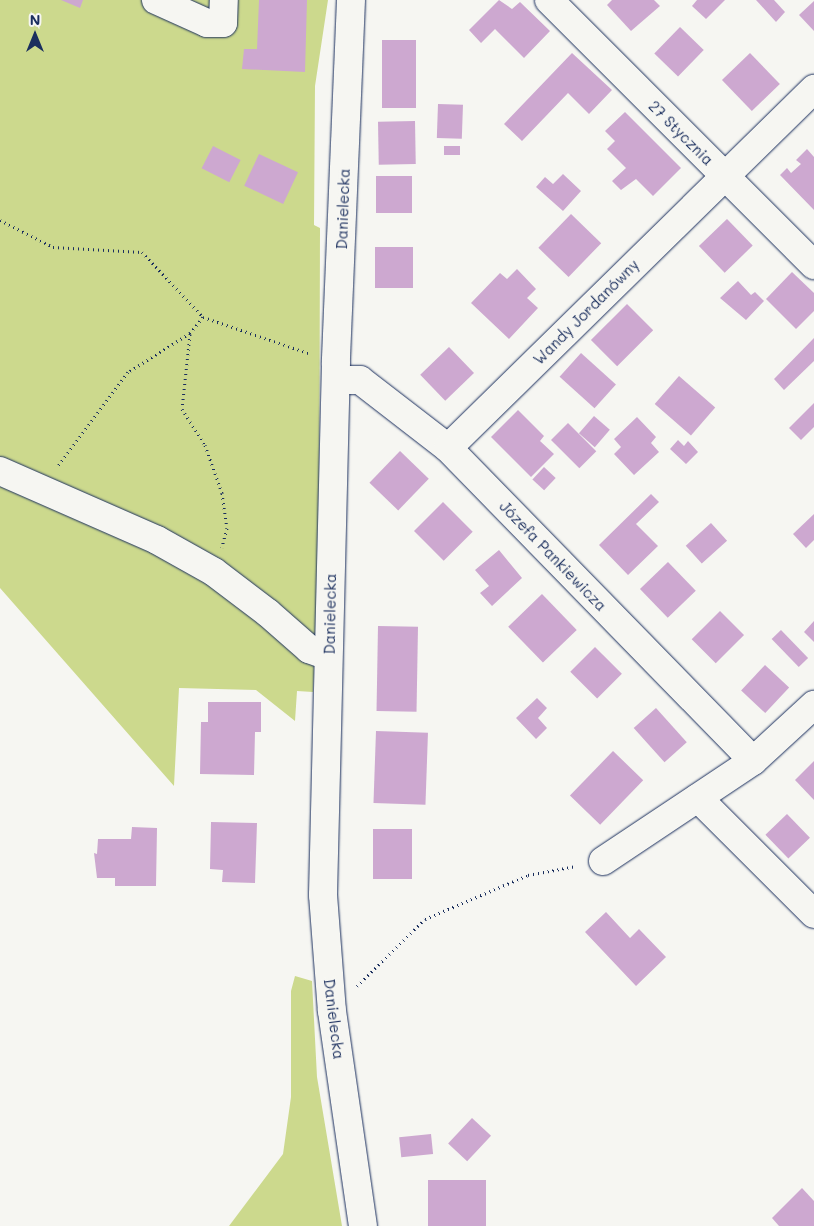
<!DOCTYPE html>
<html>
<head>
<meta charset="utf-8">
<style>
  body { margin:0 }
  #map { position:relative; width:814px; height:1226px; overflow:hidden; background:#f6f6f2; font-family:Mali,sans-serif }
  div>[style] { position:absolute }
  .green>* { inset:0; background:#ccd98d }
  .building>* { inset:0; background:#cda8d0; transform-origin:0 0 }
  .path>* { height:3px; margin-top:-1.5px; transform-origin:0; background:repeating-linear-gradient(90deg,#1b2f5e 0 1px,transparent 0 5px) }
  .roads { filter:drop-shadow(0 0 1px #1b2f5e) drop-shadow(0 0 1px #1b2f5e) }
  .minor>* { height:28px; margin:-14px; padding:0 14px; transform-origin:14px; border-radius:14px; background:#f6f6f2 }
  span { translate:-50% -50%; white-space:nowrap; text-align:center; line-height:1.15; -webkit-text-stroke:5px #f6f6f2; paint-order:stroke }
  .street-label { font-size:15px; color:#1b2f5e }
  .north { position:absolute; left:10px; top:10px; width:50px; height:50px; -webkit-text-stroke:4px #f6f6f2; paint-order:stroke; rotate:0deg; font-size:14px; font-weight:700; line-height:20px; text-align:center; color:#1b2f5e }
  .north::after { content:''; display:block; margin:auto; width:18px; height:22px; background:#1b2f5e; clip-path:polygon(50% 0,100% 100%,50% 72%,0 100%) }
</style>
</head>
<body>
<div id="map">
  <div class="green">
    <i style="clip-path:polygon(0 0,328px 0,315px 86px,314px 225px,320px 228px,319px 581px,313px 692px,297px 691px,295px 721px,256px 690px,179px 688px,174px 786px,0 588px)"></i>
    <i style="clip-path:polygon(295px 976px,312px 981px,317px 1077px,342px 1226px,229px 1226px,283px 1154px,291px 1097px,291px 991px)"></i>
  </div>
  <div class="building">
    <i style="clip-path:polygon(61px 0,83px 0,80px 8px)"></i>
    <i style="clip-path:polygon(259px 0,307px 0,305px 72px,242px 69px,244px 49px,257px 49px)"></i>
    <i style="clip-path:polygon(499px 0,512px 9px,520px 2px,550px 31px,524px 58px,495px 29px,481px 43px,469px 30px)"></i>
    <i style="clip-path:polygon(612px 0,654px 0,660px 6px,631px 31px,607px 5px)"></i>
    <i style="clip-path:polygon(697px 0,725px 0,706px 19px,692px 6px)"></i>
    <i style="clip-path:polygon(756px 0,774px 0,785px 12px,776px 22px)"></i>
    <i style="clip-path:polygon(814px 1px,814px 31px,799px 15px)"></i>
    <i style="left:680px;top:27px;width:33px;height:37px;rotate:44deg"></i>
    <i style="left:382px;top:40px;width:34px;height:68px"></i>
    <i style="clip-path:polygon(572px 53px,612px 90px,589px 114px,568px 93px,522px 141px,504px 124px)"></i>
    <i style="left:750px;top:53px;width:43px;height:39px;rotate:46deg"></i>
    <i style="left:438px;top:104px;width:25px;height:34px;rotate:2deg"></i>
    <i style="clip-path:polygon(625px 112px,681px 168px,653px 196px,636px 179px,621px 190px,612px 181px,626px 168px,607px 149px,615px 141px,605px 131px)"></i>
    <i style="left:415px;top:121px;width:43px;height:37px;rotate:89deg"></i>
    <i style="left:213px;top:146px;width:31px;height:25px;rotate:27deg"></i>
    <i style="left:444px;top:146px;width:16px;height:9px"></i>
    <i style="clip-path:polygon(807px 149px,814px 157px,814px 210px,780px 175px,787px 168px,791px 173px,801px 164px,796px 160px)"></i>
    <i style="left:259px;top:154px;width:43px;height:35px;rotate:25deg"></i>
    <i style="clip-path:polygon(563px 174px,581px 191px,563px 211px,536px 187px,545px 177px,553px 184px)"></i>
    <i style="left:376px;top:176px;width:36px;height:37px"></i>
    <i style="left:571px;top:214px;width:42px;height:47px;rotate:44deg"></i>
    <i style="left:727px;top:219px;width:37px;height:39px;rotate:46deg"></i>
    <i style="left:375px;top:247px;width:38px;height:41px"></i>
    <i style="clip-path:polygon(517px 269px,536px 289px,527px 298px,538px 308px,509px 339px,471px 303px,500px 273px,507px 279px)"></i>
    <i style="clip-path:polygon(792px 272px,814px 293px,814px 311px,796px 329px,766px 299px)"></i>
    <i style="clip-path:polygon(738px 281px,751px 295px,755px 292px,764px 301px,746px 320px,720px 298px)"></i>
    <i style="left:627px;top:304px;width:37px;height:51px;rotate:45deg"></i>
    <i style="clip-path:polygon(814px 338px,814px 361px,784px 390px,774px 379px)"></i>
    <i style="left:449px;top:347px;width:36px;height:40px;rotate:46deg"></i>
    <i style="left:581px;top:353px;width:47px;height:32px;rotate:42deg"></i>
    <i style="left:679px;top:376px;width:48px;height:37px;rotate:41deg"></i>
    <i style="clip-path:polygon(814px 403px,814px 427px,801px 440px,789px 428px)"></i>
    <i style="clip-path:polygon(518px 410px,544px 436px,540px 441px,554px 454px,531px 477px,491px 437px)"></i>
    <i style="left:594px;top:416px;width:21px;height:23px;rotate:41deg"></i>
    <i style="clip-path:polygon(637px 417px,656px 437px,651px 443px,659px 452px,634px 475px,614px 454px,621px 447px,614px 439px)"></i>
    <i style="left:568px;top:423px;width:40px;height:24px;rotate:45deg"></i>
    <i style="clip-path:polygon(678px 440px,684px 446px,688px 441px,698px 452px,686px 464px,670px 449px)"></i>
    <i style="left:400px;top:451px;width:40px;height:44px;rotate:44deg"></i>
    <i style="left:544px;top:467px;width:16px;height:17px;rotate:43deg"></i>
    <i style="clip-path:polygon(651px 494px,659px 502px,636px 524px,658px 546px,628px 575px,599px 545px)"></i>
    <i style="left:443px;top:502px;width:42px;height:41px;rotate:45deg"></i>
    <i style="clip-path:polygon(814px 514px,814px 540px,806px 548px,793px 534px)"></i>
    <i style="left:711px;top:523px;width:24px;height:34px;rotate:48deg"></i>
    <i style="clip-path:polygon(499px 550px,522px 578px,492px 606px,480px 593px,489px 586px,475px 570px)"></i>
    <i style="left:668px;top:562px;width:40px;height:39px;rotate:46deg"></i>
    <i style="left:542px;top:594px;width:50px;height:47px;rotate:46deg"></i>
    <i style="left:720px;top:611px;width:34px;height:40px;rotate:45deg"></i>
    <i style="clip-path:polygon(814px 621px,814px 642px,804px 632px)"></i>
    <i style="left:378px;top:626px;width:40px;height:85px;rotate:1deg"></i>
    <i style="left:781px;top:630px;width:39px;height:13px;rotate:46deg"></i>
    <i style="left:595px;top:647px;width:38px;height:35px;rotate:45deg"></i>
    <i style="left:765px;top:665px;width:33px;height:35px;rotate:43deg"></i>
    <i style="clip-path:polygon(537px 698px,547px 708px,538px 718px,547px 728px,536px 739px,516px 718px)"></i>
    <i style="clip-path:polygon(208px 702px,261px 702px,261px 732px,255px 732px,254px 775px,200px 774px,201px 722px,208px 722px)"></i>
    <i style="left:656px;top:708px;width:46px;height:30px;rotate:48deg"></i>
    <i style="left:376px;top:731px;width:52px;height:72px;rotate:2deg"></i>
    <i style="left:613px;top:751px;width:42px;height:62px;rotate:44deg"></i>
    <i style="clip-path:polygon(814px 761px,814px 800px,795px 780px)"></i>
    <i style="left:787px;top:814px;width:33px;height:30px;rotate:46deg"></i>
    <i style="clip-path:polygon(211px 822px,257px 823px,255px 883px,222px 882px,223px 870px,210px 869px)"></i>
    <i style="clip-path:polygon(132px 827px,157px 828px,156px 886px,115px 886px,115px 878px,97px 878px,94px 853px,97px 854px,98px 839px,131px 839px)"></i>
    <i style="left:373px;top:829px;width:39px;height:50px"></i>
    <i style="clip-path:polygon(606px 912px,630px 938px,639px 929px,666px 957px,636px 986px,585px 932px)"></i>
    <i style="left:472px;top:1118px;width:26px;height:35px;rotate:43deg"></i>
    <i style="left:431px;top:1134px;width:20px;height:32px;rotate:84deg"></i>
    <i style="left:428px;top:1180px;width:58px;height:46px"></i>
    <i style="clip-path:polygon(802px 1188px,814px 1201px,814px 1226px,779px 1226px,772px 1218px)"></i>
  </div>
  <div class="path">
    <i style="left:0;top:220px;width:59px;rotate:27deg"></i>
    <i style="left:53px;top:247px;width:89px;rotate:3.2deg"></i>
    <i style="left:142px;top:252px;width:89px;rotate:46.8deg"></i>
    <i style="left:203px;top:317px;width:21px;rotate:129deg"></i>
    <i style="left:190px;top:333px;width:73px;rotate:147.8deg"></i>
    <i style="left:128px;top:372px;width:117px;rotate:126.7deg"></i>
    <i style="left:203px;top:317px;width:114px;rotate:18.9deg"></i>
    <i style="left:190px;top:334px;width:75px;rotate:96.1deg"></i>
    <i style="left:182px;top:409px;width:43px;rotate:57.4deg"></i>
    <i style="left:205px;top:445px;width:51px;rotate:70.5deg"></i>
    <i style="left:222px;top:493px;width:35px;rotate:82deg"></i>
    <i style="left:227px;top:528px;width:20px;rotate:105deg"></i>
    <i style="left:357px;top:986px;width:95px;rotate:-44.6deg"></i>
    <i style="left:425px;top:919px;width:112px;rotate:-23.1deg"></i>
    <i style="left:528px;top:875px;width:49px;rotate:-10.6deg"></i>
  </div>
  <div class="roads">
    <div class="minor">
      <i style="left:156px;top:0;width:56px;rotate:24.3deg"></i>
      <i style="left:207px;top:23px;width:16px"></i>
      <i style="left:223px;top:23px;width:23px;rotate:-88deg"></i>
      <i style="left:351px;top:0;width:362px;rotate:92.4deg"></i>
      <i style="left:336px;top:362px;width:533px;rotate:91.4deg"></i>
      <i style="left:323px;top:895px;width:116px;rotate:85.6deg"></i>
      <i style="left:332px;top:1011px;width:217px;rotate:81.8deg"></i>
      <i style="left:549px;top:0;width:375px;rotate:45deg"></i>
      <i style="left:336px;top:380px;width:24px"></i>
      <i style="left:360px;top:380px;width:111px;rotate:37.7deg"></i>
      <i style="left:448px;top:448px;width:437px;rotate:45.7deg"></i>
      <i style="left:448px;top:448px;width:513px;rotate:-44.45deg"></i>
      <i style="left:0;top:471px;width:171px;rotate:23.7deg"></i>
      <i style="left:157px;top:540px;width:65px;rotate:29.3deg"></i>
      <i style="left:214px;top:572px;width:68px;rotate:37.2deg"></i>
      <i style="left:268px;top:613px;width:55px;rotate:41.3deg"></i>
      <i style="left:309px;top:649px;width:20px;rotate:20deg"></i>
      <i style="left:698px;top:798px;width:164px;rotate:45deg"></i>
      <i style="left:603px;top:861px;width:180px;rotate:-33.7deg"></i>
      <i style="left:753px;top:761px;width:83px;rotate:-42.6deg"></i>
    </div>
  </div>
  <div class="street-label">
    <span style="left:681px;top:133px;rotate:45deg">27 Stycznia</span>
    <span style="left:343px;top:209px;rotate:-88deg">Danielecka</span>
    <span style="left:586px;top:312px;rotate:-45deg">Wandy Jordanówny</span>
    <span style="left:553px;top:556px;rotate:46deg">Józefa Pankiewicza</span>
    <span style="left:330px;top:614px;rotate:-89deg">Danielecka</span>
    <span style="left:334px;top:1019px;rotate:83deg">Danielecka</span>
  </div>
  <div class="north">N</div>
</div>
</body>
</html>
